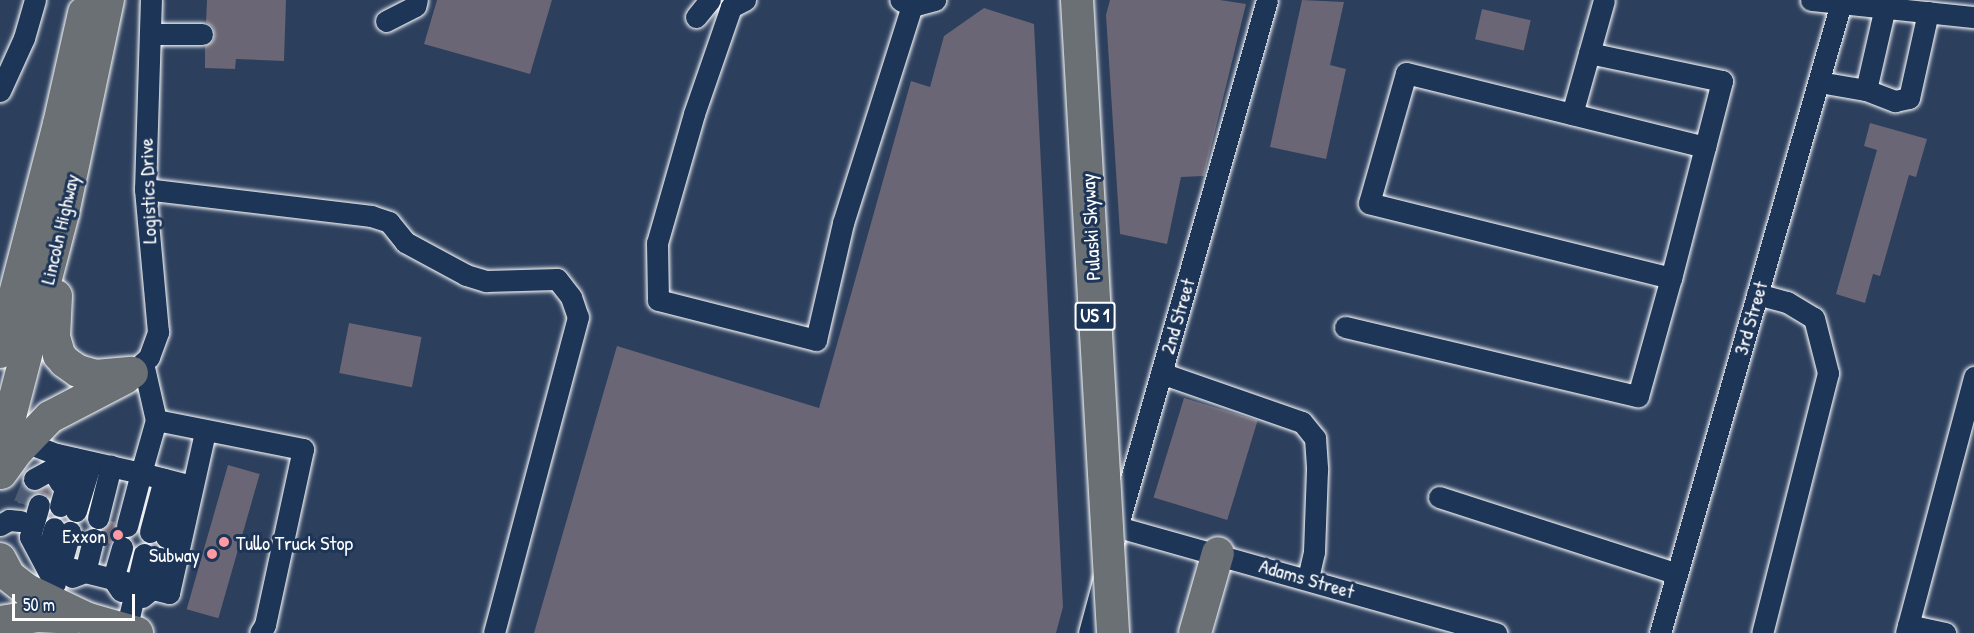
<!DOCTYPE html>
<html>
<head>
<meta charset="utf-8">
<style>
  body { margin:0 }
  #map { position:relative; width:1974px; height:633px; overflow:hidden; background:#2c3f5d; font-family:"Patrick Hand",sans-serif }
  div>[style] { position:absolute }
  .building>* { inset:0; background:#6a6675; transform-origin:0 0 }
  .minor-tunnel>* { height:21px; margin-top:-10.5px; transform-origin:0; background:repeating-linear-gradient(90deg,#4c5c75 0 21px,transparent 0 31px) }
  .roads { filter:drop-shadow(0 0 2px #fff) drop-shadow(0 0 2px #fff) }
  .minor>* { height:21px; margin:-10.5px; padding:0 10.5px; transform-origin:10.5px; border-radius:10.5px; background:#1d3557 }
  .highway>* { height:32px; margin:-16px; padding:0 16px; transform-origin:16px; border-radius:16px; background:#6a7074 }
  .bridges { filter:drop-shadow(0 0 2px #fff) drop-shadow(0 0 2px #fff) }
  .highway-bridge>* { height:32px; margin:-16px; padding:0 16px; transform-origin:16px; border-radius:16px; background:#6a7074 }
  .dots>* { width:16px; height:16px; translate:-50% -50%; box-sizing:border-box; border:3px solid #1d3557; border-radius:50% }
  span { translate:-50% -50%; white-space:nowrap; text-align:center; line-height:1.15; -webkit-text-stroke:6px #1d3557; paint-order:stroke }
  .shield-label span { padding:2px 4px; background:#1d3557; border:2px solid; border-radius:4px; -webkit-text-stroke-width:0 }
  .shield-label { font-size:18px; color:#fff; font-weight:700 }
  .street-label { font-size:20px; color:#fff }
  .poi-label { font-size:20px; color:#fff }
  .right { translate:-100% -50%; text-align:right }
  .left { translate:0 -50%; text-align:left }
  .scale { position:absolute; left:12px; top:594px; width:123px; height:27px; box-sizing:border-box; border:3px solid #fff; border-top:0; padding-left:8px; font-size:18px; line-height:21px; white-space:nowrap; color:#fff; -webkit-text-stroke:4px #1d3557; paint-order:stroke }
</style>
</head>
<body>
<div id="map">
  <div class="building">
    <i style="clip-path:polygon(207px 0,286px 0,284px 61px,236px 59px,235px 69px,205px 68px,205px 46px,213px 41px,215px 35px,213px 27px,206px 22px)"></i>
    <i style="clip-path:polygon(437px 0,552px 0,530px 74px,424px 44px)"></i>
    <i style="clip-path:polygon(1110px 0,1220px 0,1246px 4px,1204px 176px,1181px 177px,1167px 244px,1120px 234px,1106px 15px)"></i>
    <i style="clip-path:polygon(1302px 0,1344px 2px,1330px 65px,1346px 69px,1326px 159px,1270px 147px)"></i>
    <i style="clip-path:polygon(984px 8px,1034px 24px,1063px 607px,1056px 633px,534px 633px,617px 346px,819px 408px,911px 81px,930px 87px,944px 36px)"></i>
    <i style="left:1482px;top:9px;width:50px;height:31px;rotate:13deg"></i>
    <i style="clip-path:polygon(1870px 123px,1927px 139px,1916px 177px,1909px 175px,1880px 276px,1873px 274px,1865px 303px,1836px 294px,1877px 150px,1864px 146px)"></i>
    <i style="left:349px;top:323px;width:74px;height:51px;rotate:11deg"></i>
    <i style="left:1184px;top:398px;width:77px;height:104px;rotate:17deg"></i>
    <i style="left:228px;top:465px;width:33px;height:150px;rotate:16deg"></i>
    <i style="clip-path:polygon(47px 486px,51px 491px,49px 498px,43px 493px,36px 493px,30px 496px,26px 504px,18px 503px,25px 488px,34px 492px)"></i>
    <i style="clip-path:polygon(110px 521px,115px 522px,118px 535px,110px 544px,105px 542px,102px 530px)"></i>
  </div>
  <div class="minor-tunnel">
    <i style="left:24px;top:504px;width:27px;rotate:-68deg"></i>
  </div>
  <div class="roads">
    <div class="minor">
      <i style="left:745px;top:0;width:16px;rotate:153deg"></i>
      <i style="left:731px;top:7px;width:113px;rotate:109.1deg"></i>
      <i style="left:694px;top:114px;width:134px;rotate:106deg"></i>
      <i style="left:657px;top:243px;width:57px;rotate:89deg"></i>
      <i style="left:658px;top:300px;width:163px;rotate:14.2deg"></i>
      <i style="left:816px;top:340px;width:120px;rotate:-77deg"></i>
      <i style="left:843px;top:223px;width:228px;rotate:-72.4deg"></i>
      <i style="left:912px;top:6px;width:13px;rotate:-153deg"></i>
      <i style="left:1811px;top:0;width:164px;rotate:6deg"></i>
      <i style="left:912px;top:6px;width:24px;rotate:-15deg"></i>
      <i style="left:696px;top:17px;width:22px;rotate:-51deg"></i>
      <i style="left:386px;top:21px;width:33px;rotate:-27deg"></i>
      <i style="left:415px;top:6px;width:6px;rotate:-72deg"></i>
      <i style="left:150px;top:34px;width:52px"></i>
      <i style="left:1589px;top:53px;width:136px;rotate:11.9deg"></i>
      <i style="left:1722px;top:81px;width:68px;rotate:104.4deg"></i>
      <i style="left:1406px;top:73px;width:308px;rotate:13.9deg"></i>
      <i style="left:1705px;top:147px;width:135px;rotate:104.5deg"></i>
      <i style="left:1671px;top:278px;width:311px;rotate:-166.1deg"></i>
      <i style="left:1369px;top:203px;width:135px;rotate:-74.1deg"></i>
      <i style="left:1819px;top:82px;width:48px;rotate:9.7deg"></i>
      <i style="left:1866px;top:90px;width:31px;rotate:21deg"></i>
      <i style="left:1895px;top:101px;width:14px;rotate:-12deg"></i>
      <i style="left:1909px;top:98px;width:88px;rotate:-77.5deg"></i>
      <i style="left:1866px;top:90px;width:85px;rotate:-77.1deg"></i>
      <i style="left:0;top:91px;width:58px;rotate:-65.6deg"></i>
      <i style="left:24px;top:38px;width:40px;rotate:-74deg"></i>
      <i style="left:1572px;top:114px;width:118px;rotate:-74.3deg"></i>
      <i style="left:145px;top:189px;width:228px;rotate:6.8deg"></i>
      <i style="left:371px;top:216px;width:19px;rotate:18deg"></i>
      <i style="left:389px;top:222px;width:26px;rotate:51deg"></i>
      <i style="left:405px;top:242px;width:69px;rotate:28.4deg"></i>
      <i style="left:466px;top:275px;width:21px;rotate:17deg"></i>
      <i style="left:486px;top:281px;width:71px;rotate:-1.6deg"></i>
      <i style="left:557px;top:279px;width:23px;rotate:52deg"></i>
      <i style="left:571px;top:297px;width:21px;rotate:71deg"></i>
      <i style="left:578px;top:317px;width:327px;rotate:104.9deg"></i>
      <i style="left:1757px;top:294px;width:31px;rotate:15deg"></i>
      <i style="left:1787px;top:302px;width:31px;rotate:31deg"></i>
      <i style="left:1814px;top:318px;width:57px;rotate:75.7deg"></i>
      <i style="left:1828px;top:373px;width:268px;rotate:104.2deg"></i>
      <i style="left:1345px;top:327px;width:301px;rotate:13.3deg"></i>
      <i style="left:1638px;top:396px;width:123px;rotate:-74.4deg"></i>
      <i style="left:143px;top:363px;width:58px;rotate:77.2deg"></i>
      <i style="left:132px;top:373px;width:23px;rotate:-43deg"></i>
      <i style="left:149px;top:357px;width:27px;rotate:-70deg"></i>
      <i style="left:158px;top:332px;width:144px;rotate:-95.2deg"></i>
      <i style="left:145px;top:189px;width:189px;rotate:-88.2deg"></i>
      <i style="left:1161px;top:373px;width:149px;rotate:19.2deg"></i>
      <i style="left:1302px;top:422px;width:21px;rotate:51deg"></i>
      <i style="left:1315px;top:438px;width:32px;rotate:86deg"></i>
      <i style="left:1317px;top:470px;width:82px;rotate:92.1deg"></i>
      <i style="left:1314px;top:552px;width:28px;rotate:103deg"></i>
      <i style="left:25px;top:442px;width:34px;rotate:21deg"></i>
      <i style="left:57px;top:454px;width:86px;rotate:12.7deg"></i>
      <i style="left:141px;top:473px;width:55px;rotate:-74.2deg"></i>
      <i style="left:156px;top:420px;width:150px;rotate:11.2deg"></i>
      <i style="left:303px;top:449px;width:180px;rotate:102.2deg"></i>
      <i style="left:265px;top:625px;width:9px;rotate:122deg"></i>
      <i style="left:34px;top:479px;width:21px;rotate:-29deg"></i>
      <i style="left:52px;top:469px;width:16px;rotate:60deg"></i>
      <i style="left:1439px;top:497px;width:250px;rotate:17.9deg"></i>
      <i style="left:39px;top:505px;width:33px;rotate:106deg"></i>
      <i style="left:30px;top:537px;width:53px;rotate:62deg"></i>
      <i style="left:60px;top:506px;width:50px;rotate:-73.7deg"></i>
      <i style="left:76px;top:511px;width:51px;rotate:-73deg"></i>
      <i style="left:98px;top:518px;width:54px;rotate:-76deg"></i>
      <i style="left:0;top:525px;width:10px;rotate:-29deg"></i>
      <i style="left:9px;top:520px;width:11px;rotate:5deg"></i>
      <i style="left:127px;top:526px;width:55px;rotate:-75.2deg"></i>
      <i style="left:141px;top:473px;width:53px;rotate:14.3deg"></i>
      <i style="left:1118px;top:527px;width:393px;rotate:15.7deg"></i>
      <i style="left:150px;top:532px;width:55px;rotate:-75.2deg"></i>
      <i style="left:166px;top:537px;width:39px;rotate:-75deg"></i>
      <i style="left:1114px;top:539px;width:560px;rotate:-74.15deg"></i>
      <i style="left:45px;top:562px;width:128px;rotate:14deg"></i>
      <i style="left:45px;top:562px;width:35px;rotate:-75deg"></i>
      <i style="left:72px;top:577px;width:14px;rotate:-21deg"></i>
      <i style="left:85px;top:572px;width:34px;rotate:-76deg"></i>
      <i style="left:57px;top:578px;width:48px;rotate:-74.2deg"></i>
      <i style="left:121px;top:591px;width:14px;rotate:-124deg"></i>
      <i style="left:113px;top:579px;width:33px;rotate:-74deg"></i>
      <i style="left:169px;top:593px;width:165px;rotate:-77.4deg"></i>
      <i style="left:142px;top:597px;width:13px;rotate:-39deg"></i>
      <i style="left:152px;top:589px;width:32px;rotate:-76deg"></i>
      <i style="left:1908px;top:625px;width:38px;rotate:12deg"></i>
      <i style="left:126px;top:630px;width:78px;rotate:-76.7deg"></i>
      <i style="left:1089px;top:633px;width:54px;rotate:-74.9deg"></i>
      <i style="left:1660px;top:633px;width:655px;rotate:-73.97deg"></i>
      <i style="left:1906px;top:633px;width:265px;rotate:-75.1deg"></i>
    </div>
    <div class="highway">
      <i style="left:56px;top:296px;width:41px;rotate:92.8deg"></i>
      <i style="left:54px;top:337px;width:19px;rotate:74deg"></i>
      <i style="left:59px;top:355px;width:9px;rotate:49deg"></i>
      <i style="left:65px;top:362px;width:16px;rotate:35deg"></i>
      <i style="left:78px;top:371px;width:18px;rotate:16deg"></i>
      <i style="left:95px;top:376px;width:37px;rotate:-5deg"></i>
      <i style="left:0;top:352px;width:236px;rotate:-75.5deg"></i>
      <i style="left:59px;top:124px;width:114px;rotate:-77.3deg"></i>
      <i style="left:0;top:455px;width:250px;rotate:-75.4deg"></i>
      <i style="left:63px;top:213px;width:218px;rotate:-78.1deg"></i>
      <i style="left:1px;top:473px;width:29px;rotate:-54deg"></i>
      <i style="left:18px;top:450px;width:46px;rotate:-45.9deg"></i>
      <i style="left:50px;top:417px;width:85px;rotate:-27.5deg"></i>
      <i style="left:0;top:559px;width:19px;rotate:62deg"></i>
      <i style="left:9px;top:576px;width:23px;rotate:38deg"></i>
      <i style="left:27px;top:590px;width:68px;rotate:25.4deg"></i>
      <i style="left:88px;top:619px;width:51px;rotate:15.9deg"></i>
      <i style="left:0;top:622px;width:37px;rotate:-9deg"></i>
      <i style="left:37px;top:616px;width:36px;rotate:3deg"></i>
      <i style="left:1195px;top:633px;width:83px;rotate:-74deg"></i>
    </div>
  </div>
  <div class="bridges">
    <div class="highway-bridge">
      <i style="left:1077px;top:0;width:634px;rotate:86.74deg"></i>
    </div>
  </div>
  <div class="dots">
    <i style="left:118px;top:535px;background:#ff9aa2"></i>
    <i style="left:224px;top:542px;background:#ff9aa2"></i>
    <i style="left:212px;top:554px;background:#ff9aa2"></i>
  </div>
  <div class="shield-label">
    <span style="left:1095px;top:316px">US 1</span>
  </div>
  <div class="street-label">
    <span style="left:147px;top:191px;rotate:-92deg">Logistics Drive</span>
    <span style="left:1090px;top:227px;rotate:-93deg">Pulaski Skyway</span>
    <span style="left:59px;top:229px;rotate:-77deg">Lincoln Highway</span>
    <span style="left:1177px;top:316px;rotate:-74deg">2nd Street</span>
    <span style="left:1750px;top:318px;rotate:-74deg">3rd Street</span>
    <span style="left:1307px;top:578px;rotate:16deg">Adams Street</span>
  </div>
  <div class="poi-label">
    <span class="right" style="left:106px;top:535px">Exxon</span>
    <span class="left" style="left:236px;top:542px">Tullo Truck Stop</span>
    <span class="right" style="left:200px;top:554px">Subway</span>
  </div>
  <div class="scale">50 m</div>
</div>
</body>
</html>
